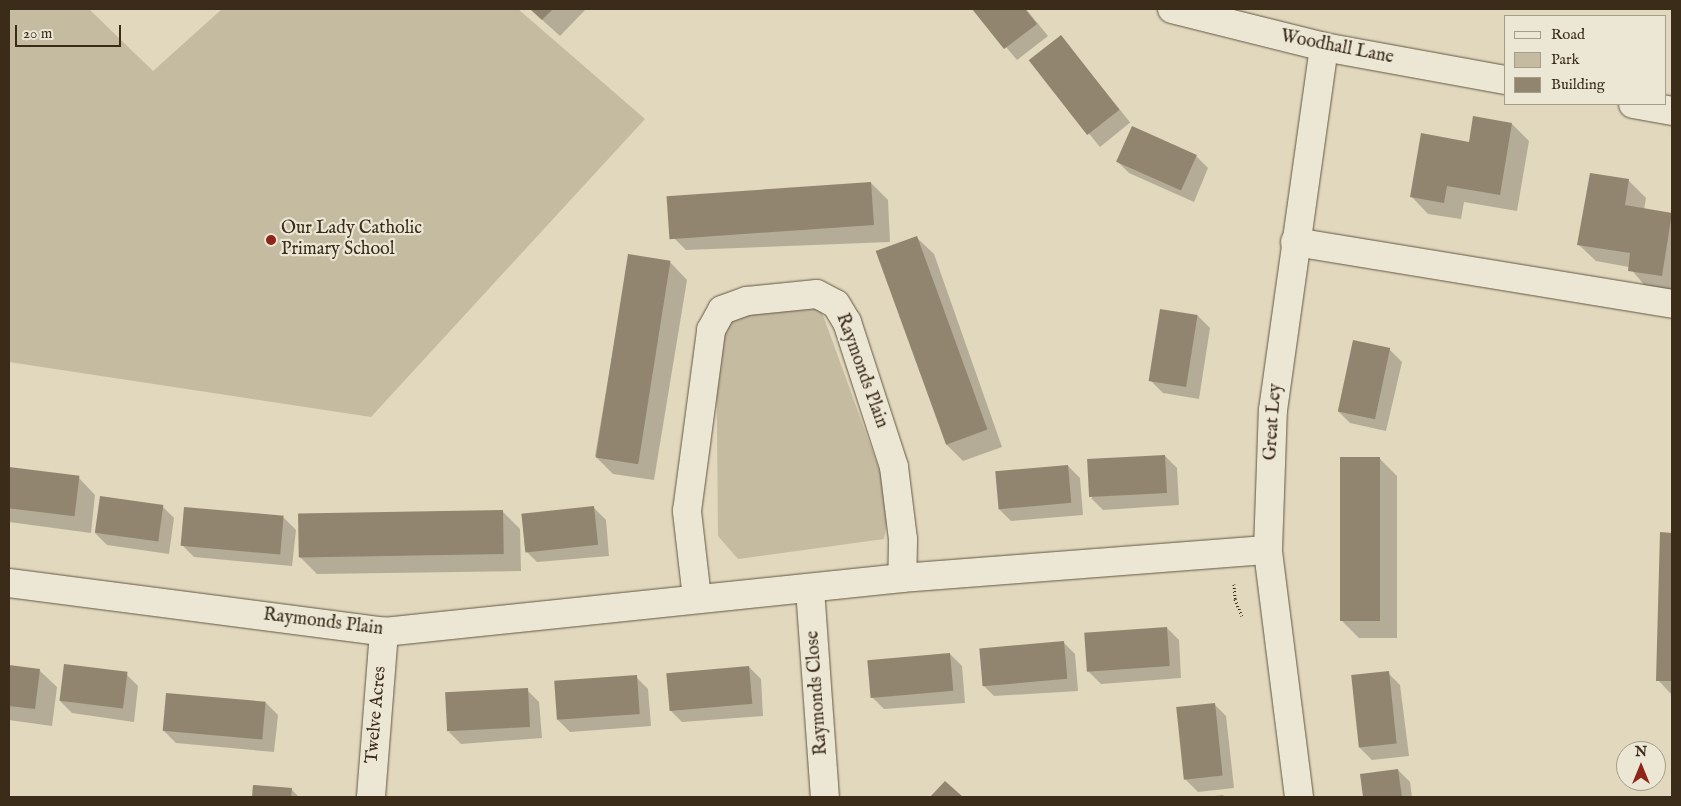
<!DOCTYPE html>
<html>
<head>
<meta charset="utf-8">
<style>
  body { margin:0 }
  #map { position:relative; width:1681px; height:806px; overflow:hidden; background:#e1d8bd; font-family:"IM FELL English",serif }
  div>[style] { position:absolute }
  .green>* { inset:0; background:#c5bba1 }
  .shadow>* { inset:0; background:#0003; transform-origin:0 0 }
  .building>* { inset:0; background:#91856f; transform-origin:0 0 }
  .path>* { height:3px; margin-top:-1.5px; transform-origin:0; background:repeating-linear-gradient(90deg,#3b2c1a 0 1px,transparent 0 3.5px) }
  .roads { filter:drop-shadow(0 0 1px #645743) drop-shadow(0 0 1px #645743) }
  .minor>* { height:28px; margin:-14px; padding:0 14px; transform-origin:14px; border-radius:14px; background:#ece6d4 }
  .dots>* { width:14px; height:14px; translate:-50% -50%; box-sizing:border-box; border:2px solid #ece6d4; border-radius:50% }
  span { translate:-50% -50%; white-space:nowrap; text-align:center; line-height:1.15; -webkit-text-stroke:4.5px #ece6d4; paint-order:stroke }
  .street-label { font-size:18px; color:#3b2c1a }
  .poi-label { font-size:18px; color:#3b2c1a }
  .left { translate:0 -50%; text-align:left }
  .frame { position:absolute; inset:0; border:10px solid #3b2c1a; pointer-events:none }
  .legend { position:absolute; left:1504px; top:15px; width:162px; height:90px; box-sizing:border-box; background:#ece6d4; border:1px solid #a59c8a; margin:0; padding:6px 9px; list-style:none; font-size:15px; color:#3b2c1a }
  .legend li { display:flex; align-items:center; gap:10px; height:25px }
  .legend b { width:25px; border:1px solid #a59c8a }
  .north { position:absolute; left:1616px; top:741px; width:50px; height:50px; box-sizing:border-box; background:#ece6d4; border:1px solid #a59c8a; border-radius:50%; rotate:0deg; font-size:14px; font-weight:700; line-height:20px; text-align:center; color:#3b2c1a }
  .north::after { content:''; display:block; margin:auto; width:18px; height:22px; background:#8f2418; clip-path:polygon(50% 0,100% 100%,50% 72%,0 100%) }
  .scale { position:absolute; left:15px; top:25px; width:106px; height:22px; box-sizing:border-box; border:2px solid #3b2c1a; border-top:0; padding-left:6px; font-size:15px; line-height:18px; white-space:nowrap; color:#3b2c1a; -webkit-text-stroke:4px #ece6d4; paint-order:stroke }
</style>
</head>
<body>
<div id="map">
  <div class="green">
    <i style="clip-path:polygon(9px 9px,89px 9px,153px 71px,222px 9px,518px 9px,645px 119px,371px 417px,9px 362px)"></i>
    <i style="clip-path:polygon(820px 307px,891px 502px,884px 539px,738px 559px,718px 536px,716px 318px)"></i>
  </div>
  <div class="shadow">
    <i style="clip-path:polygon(530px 9px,586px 9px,560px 36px)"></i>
    <i style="clip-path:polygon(974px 9px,1026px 9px,1048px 36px,1017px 60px)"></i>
    <i style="left:1061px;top:37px;width:110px;height:39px;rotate:51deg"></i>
    <i style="clip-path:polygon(1512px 124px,1529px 141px,1517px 211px,1464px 202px,1461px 219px,1428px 214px,1411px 196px,1470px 143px)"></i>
    <i style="clip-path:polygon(1196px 156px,1208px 168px,1194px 202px,1129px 173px,1117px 161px)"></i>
    <i style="clip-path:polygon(1628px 180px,1646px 198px,1644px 210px,1672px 215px,1672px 292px,1646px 287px,1629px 267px,1596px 261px,1578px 244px)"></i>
    <i style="clip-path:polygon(871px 183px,888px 200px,890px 242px,686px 250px,669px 233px)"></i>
    <i style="clip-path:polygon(916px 237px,934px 254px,1002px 447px,963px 461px,946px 444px,877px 251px)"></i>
    <i style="clip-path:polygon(629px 256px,670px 262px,687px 280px,654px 480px,613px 474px,595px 456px)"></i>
    <i style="clip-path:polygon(1162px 310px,1198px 316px,1210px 328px,1199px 399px,1163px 393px,1151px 381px)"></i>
    <i style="clip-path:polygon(1354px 341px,1390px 350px,1402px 362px,1386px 431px,1350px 423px,1338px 411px)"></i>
    <i style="clip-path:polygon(1165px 456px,1177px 468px,1179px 505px,1103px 510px,1091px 498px)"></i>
    <i style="clip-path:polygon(1380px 459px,1397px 476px,1397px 638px,1359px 638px,1342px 621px)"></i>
    <i style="clip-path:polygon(1068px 466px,1080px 478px,1083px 515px,1011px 521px,999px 509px)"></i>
    <i style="clip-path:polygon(9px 468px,78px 477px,95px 495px,91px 533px,9px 522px)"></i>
    <i style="clip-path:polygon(162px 506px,174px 518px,169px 554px,107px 545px,95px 533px)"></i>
    <i style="clip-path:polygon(594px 508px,606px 520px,609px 556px,537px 562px,525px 550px,522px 514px)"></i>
    <i style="clip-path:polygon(503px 512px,520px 529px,521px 571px,317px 574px,300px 557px)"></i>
    <i style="clip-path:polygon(284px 518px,296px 530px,292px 566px,194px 557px,182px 545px)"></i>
    <i style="clip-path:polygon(1661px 534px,1672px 534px,1672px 695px,1658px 680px)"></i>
    <i style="clip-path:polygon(1167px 628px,1179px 640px,1181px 678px,1101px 684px,1089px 672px,1086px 635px)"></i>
    <i style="clip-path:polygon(1063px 642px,1075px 654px,1078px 691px,994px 696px,982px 684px)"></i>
    <i style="clip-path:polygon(950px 654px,962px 666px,965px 703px,884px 709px,872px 697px)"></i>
    <i style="clip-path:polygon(9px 666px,39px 670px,57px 687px,52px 726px,9px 720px)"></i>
    <i style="clip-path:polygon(749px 667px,761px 679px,763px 716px,682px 722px,670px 710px)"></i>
    <i style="clip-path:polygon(1388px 673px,1400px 685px,1409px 756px,1372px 760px,1360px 748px,1352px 677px)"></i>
    <i style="clip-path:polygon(126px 674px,138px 686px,134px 722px,72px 713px,60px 701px)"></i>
    <i style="clip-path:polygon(636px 677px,648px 689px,651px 726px,570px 732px,558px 720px)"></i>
    <i style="clip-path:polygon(527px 690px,539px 702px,542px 738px,461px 744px,449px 732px)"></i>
    <i style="clip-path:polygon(266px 703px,278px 715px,274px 752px,176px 743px,164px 731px)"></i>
    <i style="clip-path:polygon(1214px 704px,1226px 716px,1234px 788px,1198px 792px,1186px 780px)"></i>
    <i style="clip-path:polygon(1398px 770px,1410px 782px,1412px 797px,1365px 797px,1362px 775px)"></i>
    <i style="clip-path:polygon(255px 786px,291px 789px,299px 797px,254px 797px)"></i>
    <i style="clip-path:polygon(1223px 795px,1225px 797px,1206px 797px)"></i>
  </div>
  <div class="building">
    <i style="clip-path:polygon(530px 9px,553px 9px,542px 20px)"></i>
    <i style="clip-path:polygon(972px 9px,1025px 9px,1037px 24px,1004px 49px)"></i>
    <i style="left:1061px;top:35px;width:95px;height:41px;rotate:52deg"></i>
    <i style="clip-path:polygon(1473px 116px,1512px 123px,1500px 195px,1447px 186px,1444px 203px,1410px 197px,1421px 133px,1469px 142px)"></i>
    <i style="left:1132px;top:126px;width:71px;height:39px;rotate:24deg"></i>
    <i style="clip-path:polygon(1590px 173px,1629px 179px,1625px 205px,1672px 213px,1662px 276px,1628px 271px,1630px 253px,1577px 245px)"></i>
    <i style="left:871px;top:182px;width:43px;height:205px;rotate:86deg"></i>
    <i style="left:917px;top:236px;width:206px;height:44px;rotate:70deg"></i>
    <i style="left:628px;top:254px;width:43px;height:206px;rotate:9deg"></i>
    <i style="left:1160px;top:309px;width:38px;height:73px;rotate:9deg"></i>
    <i style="left:1353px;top:340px;width:38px;height:73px;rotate:12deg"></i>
    <i style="left:1165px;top:455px;width:38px;height:78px;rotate:87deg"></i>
    <i style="left:1340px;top:457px;width:40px;height:164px"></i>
    <i style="left:1068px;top:465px;width:38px;height:73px;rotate:85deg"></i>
    <i style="left:9px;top:467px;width:71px;height:41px;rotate:7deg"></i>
    <i style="left:100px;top:496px;width:64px;height:37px;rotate:8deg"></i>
    <i style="left:594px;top:506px;width:39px;height:73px;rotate:84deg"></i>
    <i style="left:184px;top:507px;width:100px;height:39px;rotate:5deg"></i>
    <i style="left:503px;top:510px;width:44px;height:205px;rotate:89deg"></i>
    <i style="clip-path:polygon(1660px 532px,1672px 533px,1672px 681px,1656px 681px)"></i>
    <i style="left:1167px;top:627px;width:39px;height:83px;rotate:86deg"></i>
    <i style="left:1064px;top:641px;width:38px;height:85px;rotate:85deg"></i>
    <i style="left:950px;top:653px;width:38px;height:83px;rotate:85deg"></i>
    <i style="left:64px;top:664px;width:64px;height:37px;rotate:7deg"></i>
    <i style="clip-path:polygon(9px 665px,40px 669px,35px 709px,9px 706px)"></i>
    <i style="left:749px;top:666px;width:38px;height:83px;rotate:85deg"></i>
    <i style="left:1389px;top:671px;width:73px;height:38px;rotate:84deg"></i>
    <i style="left:637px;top:675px;width:39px;height:83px;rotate:86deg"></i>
    <i style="left:528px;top:688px;width:39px;height:83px;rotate:87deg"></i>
    <i style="left:166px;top:693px;width:100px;height:38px;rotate:5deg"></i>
    <i style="left:1215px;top:703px;width:73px;height:39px;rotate:84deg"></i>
    <i style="clip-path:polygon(1398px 769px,1402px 797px,1363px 797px,1360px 774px)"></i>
    <i style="clip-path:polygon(945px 781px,963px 797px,930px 797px)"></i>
    <i style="clip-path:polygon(253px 785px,292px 788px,291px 797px,252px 797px)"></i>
  </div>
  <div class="path">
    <i style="left:1234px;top:584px;width:15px;rotate:86deg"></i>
    <i style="left:1235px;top:599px;width:18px;rotate:68deg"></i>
  </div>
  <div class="roads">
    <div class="minor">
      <i style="left:1172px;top:9px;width:157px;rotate:14deg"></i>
      <i style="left:1324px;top:47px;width:184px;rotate:10.3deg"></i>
      <i style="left:1633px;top:104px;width:40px;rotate:10deg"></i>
      <i style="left:1295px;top:242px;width:382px;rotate:9.3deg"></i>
      <i style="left:9px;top:583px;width:378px;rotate:7.4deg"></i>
      <i style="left:384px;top:632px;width:521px;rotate:-5.95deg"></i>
      <i style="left:902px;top:578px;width:367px;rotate:-4.4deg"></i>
      <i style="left:810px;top:589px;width:209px;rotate:85.9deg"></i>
      <i style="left:697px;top:598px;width:88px;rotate:-96.6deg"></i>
      <i style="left:687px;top:511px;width:183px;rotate:-82.4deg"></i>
      <i style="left:711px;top:330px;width:23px;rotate:-61deg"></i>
      <i style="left:722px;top:310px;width:27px;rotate:-20deg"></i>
      <i style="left:747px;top:301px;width:70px;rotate:-5.7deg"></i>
      <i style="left:817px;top:294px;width:21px;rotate:28deg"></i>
      <i style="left:836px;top:304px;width:21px;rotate:59deg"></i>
      <i style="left:847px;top:322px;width:152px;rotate:72deg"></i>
      <i style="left:894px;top:467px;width:73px;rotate:82.9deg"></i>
      <i style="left:903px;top:539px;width:39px;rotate:91deg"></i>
      <i style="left:371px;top:797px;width:166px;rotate:-85.5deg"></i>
      <i style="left:1299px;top:797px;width:249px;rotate:-97.2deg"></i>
      <i style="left:1268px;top:550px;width:140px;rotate:-88deg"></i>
      <i style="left:1273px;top:410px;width:367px;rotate:-82deg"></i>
    </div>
  </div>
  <div class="dots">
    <i style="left:271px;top:240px;background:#8f2418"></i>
  </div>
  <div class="street-label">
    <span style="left:1337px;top:48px;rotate:11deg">Woodhall Lane</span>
    <span style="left:861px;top:371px;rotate:70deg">Raymonds Plain</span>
    <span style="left:1274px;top:422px;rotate:-86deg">Great Ley</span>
    <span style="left:323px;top:623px;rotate:7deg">Raymonds Plain</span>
    <span style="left:818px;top:693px;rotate:-94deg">Raymonds Close</span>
    <span style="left:377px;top:715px;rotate:-85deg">Twelve Acres</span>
  </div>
  <div class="poi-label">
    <span class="left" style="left:281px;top:240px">Our Lady Catholic<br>Primary School</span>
  </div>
  <div class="frame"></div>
  <ul class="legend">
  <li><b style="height:6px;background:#ece6d4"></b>Road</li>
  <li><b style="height:14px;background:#c5bba1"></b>Park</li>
  <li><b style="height:14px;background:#91856f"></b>Building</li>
  </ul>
  <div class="north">N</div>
  <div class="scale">20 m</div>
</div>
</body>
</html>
